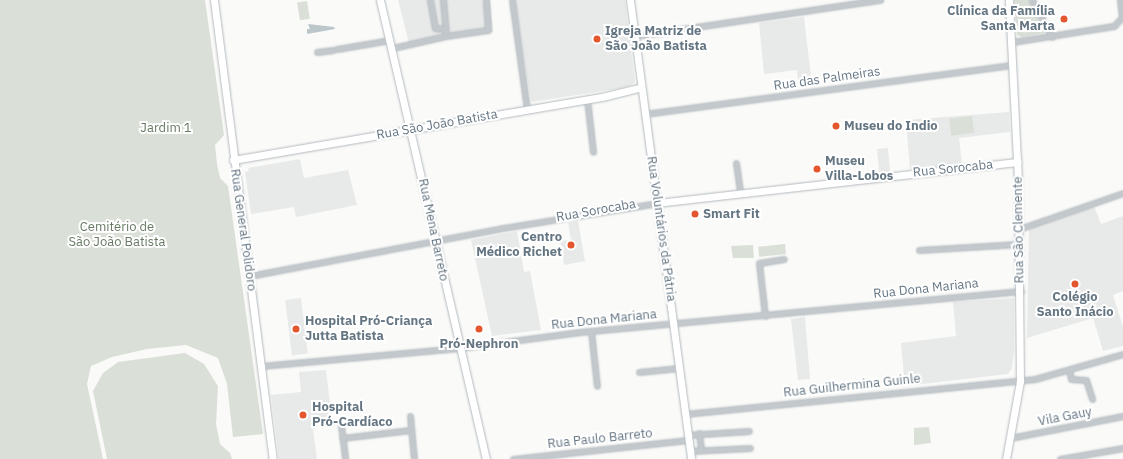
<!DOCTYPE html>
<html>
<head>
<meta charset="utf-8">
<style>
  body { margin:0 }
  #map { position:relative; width:1123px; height:459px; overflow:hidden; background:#fafaf8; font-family:"IBM Plex Sans",sans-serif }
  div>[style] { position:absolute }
  .built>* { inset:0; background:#e8e9e9; transform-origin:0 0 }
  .green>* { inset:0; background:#dadfd7; transform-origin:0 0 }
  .water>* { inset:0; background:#bbc7cb }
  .roads { filter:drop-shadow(0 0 1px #b3babf) drop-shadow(0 0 1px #b3babf) }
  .street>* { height:5px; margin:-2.5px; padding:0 2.5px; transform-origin:2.5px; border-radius:2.5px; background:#c3c8cc }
  .secondary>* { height:7px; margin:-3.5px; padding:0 3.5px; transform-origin:3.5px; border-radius:3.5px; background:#fff }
  .dots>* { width:11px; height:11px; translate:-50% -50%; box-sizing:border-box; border:2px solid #fff; border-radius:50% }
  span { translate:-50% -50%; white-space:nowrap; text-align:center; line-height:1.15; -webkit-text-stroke:4px #fff; paint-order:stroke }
  .poi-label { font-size:13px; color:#657683; font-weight:700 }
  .right { translate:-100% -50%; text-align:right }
  .left { translate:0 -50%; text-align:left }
  .street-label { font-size:13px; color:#657683 }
  .park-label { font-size:13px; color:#687a64 }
</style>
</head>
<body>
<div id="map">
  <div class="built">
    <i style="clip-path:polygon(398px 0,490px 0,493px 32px,409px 43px)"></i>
    <i style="clip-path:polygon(515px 0,625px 0,635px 82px,630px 86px,616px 89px,531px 102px)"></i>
    <i style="clip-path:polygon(804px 17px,812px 85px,799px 87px,797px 70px,764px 74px,759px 23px)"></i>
    <i style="clip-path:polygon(1009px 112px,1010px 132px,959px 138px,962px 164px,910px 170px,906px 120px)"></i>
    <i style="left:888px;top:148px;width:24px;height:11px;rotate:85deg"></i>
    <i style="clip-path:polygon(300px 159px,304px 178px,348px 170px,357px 205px,296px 217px,294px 207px,251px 214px,245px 172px,249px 171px,248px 168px)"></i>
    <i style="clip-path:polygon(1094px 206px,1101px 224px,1123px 216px,1123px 291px,1113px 295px,1123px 327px,1123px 346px,1103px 351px,1093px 318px,1027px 338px,1029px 228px)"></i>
    <i style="clip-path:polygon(578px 221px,585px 261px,564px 265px,560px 241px,571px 240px,568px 223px)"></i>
    <i style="clip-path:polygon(517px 231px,524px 272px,530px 271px,541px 330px,492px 336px,471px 240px)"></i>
    <i style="left:301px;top:298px;width:56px;height:16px;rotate:83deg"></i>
    <i style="clip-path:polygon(1014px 298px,1014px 351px,1012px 368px,1008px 374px,905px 386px,901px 343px,956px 336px,953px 302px)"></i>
    <i style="clip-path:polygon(805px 317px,810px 379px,798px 380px,791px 319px)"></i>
    <i style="clip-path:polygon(326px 370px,332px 420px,312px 423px,317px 459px,279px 459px,271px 395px,301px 392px,299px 372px)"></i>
  </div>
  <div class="green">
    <i style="clip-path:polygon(0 0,205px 0,224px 135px,215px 145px,217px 164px,220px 178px,228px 186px,263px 434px,233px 437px,227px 384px,218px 358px,186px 345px,147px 349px,112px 357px,91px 366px,87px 384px,103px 459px,0 459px)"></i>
    <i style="clip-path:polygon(1014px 0,1029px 0,1045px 33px,1022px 37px,1017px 35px)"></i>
    <i style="left:307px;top:1px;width:18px;height:10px;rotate:81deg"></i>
    <i style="left:972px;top:116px;width:17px;height:23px;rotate:83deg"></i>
    <i style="left:785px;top:244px;width:10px;height:27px;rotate:84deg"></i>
    <i style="clip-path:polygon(753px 245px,754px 258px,733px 258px,731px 246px)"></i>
    <i style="clip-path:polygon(185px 353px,204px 364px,218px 386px,216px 424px,220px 444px,230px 453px,232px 459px,107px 459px,93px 391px,103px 373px,118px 362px)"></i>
    <i style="clip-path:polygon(929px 427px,931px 443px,914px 445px,914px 428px)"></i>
  </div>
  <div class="water">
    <i style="clip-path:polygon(308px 24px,334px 27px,335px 29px,307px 34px,307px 29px,310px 29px)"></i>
  </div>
  <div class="roads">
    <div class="street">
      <i style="left:430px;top:0;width:28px;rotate:80deg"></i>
      <i style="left:435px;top:28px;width:10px;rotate:6deg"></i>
      <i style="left:443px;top:0;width:36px;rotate:85deg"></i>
      <i style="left:446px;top:36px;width:42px;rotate:-8.1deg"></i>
      <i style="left:488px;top:30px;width:30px;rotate:-94deg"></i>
      <i style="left:512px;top:0;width:111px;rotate:82.2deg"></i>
      <i style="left:1032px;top:0;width:42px;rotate:61.6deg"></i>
      <i style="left:635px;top:36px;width:248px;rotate:-8.4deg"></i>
      <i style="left:1012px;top:42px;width:103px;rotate:-8.9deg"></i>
      <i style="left:1114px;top:26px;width:12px;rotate:-48deg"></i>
      <i style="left:1122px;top:17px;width:17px;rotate:-97deg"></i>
      <i style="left:397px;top:47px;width:50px;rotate:-12.7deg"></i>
      <i style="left:337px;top:49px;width:54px;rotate:-9.6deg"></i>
      <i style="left:317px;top:52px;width:16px;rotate:-7deg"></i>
      <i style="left:587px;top:99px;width:53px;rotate:83.5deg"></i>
      <i style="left:645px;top:114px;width:371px;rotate:-7.6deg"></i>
      <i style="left:736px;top:163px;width:30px;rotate:82deg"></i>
      <i style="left:1019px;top:229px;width:110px;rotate:-19.1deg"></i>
      <i style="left:919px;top:250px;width:100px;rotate:-3.4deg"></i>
      <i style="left:249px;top:276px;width:258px;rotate:-10.7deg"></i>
      <i style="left:503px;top:228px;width:156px;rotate:-9.2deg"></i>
      <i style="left:765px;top:316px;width:53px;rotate:-96.5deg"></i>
      <i style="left:759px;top:263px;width:25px;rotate:-9deg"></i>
      <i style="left:591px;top:331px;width:55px;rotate:83.8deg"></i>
      <i style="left:261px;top:366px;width:199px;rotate:-5.2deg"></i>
      <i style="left:459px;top:348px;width:122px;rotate:-7.5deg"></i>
      <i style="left:580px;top:332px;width:443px;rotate:-5.3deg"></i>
      <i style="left:1069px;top:370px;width:9px;rotate:77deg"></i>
      <i style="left:1071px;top:379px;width:15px;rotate:4deg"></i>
      <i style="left:1086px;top:380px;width:20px;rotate:72deg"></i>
      <i style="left:639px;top:372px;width:40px;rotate:-5.7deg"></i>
      <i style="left:685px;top:414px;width:352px;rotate:-5.7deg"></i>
      <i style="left:1035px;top:379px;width:91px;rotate:-15.9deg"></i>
      <i style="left:410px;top:416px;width:43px;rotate:84.7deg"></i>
      <i style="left:341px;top:425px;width:34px;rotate:83deg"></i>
      <i style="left:699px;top:433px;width:16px;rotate:83deg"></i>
      <i style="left:687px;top:435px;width:62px;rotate:-3.7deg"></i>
      <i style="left:342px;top:438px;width:69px;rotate:-6.6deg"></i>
      <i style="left:1010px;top:438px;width:115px;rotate:-11deg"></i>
      <i style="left:690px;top:451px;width:60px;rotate:-2.9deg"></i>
      <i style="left:513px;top:459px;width:176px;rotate:-6.2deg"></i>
      <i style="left:1060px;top:459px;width:64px;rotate:-9.9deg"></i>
    </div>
    <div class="secondary">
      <i style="left:214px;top:0;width:463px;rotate:82.7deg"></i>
      <i style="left:380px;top:0;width:471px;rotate:77deg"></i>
      <i style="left:630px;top:0;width:463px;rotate:82.4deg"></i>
      <i style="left:233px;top:160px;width:378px;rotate:-9.7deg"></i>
      <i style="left:606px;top:96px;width:36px;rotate:-14deg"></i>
      <i style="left:657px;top:203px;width:363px;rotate:-6.5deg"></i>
      <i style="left:1006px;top:459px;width:79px;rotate:-79.8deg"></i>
      <i style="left:1020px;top:381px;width:201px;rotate:-90.6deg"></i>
      <i style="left:1018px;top:180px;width:180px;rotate:-92.9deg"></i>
    </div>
  </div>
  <div class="dots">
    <i style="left:1064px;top:19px;background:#e4572e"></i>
    <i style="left:597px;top:39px;background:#e4572e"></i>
    <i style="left:836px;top:126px;background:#e4572e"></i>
    <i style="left:817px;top:169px;background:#e4572e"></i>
    <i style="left:695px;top:214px;background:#e4572e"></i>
    <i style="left:571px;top:245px;background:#e4572e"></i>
    <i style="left:1075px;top:284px;background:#e4572e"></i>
    <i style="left:296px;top:329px;background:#e4572e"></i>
    <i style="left:479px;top:329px;background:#e4572e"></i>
    <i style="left:303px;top:415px;background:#e4572e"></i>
  </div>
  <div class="poi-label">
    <span class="right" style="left:1055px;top:19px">Clínica da Família<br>Santa Marta</span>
    <span class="left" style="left:605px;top:39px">Igreja Matriz de<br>São João Batista</span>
    <span class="left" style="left:844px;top:126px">Museu do Indio</span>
    <span class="left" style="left:825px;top:169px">Museu<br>Villa-Lobos</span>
    <span class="left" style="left:703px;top:214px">Smart Fit</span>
    <span class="right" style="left:562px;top:245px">Centro<br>Médico Richet</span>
    <span style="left:1075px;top:305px">Colégio<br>Santo Inácio</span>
    <span class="left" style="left:305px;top:329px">Hospital Pró-Criança<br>Jutta Batista</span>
    <span style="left:479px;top:344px">Pró-Nephron</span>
    <span class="left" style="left:312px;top:415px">Hospital<br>Pró-Cardíaco</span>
  </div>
  <div class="street-label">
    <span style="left:827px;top:79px;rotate:-8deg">Rua das Palmeiras</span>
    <span style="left:437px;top:125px;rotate:-10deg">Rua São João Batista</span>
    <span style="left:953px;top:169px;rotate:-6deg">Rua Sorocaba</span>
    <span style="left:596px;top:211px;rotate:-10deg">Rua Sorocaba</span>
    <span style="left:661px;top:229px;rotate:82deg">Rua Voluntários da Pátria</span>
    <span style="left:243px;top:230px;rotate:82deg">Rua General Polidoro</span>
    <span style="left:433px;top:230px;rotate:78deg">Rua Mena Barreto</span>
    <span style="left:1019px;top:230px;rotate:-91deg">Rua São Clemente</span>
    <span style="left:926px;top:289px;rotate:-6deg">Rua Dona Mariana</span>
    <span style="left:604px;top:320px;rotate:-6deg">Rua Dona Mariana</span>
    <span style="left:852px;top:386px;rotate:-6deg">Rua Guilhermina Guinle</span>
    <span style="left:1065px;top:417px;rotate:-11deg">Vila Gauy</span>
    <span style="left:600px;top:439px;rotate:-6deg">Rua Paulo Barreto</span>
  </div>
  <div class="park-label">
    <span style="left:166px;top:128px">Jardim 1</span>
    <span style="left:117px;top:235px">Cemitério de<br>São João Batista</span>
  </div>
</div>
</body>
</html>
